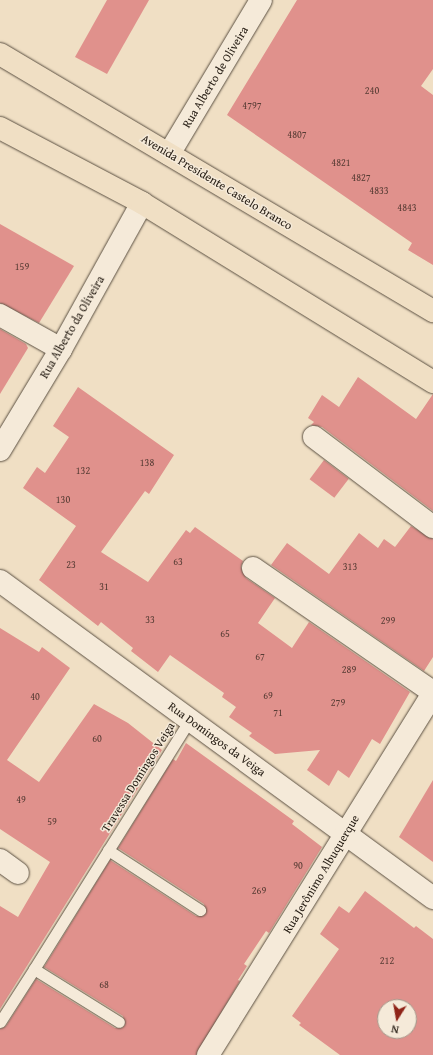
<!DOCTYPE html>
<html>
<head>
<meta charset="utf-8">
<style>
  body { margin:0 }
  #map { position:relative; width:433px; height:1055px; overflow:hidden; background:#f0dfc4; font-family:"Gentium Book Plus",serif }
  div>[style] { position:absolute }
  .building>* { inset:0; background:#e0918c; transform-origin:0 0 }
  .roads { filter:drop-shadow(0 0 1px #5b5042) drop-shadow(0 0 1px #5b5042) }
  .service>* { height:11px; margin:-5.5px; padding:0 5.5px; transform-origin:5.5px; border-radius:5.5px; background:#f5ead9 }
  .minor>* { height:22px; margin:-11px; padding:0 11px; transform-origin:11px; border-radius:11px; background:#f5ead9 }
  .tertiary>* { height:22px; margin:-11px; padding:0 11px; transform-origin:11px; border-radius:11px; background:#f5ead9 }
  .primary>* { height:22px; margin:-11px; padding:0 11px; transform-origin:11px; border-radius:11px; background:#f0dfc4 }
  span { translate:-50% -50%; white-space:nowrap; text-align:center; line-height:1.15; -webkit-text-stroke:3px #f5ead9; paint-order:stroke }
  .number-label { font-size:10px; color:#573c34 }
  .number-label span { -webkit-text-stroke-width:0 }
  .street-label { font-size:12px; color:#292017 }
  .north { position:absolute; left:377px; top:999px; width:40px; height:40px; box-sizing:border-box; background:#f5ead9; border:1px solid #a3998b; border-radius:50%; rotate:191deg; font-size:11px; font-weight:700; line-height:16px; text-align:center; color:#292017 }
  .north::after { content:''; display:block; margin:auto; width:14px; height:18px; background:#8f2418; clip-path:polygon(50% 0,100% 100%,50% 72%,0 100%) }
</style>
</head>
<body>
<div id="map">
  <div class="building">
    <i style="clip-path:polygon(107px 0,149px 0,107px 74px,75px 57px)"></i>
    <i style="clip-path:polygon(297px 0,433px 0,433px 69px,421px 86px,433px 95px,433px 265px,408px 250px,412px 243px,227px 115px)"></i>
    <i style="clip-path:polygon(0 224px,74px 266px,39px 323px,0 303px)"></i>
    <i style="clip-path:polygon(0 329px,26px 344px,28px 348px,0 394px)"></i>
    <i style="clip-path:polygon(358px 377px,416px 419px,433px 394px,433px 511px,322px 427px,311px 425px,314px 422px,308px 418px,322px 395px,339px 407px)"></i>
    <i style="clip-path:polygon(78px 387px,174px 455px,149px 494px,145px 491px,101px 552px,148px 582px,186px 530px,190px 533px,195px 527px,243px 561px,241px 567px,246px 578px,275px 598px,258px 623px,292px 648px,309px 622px,410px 692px,380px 744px,372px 739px,349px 778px,338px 770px,329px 786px,307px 770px,320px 750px,275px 754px,249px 736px,252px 733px,229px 717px,236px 707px,222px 697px,224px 693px,170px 655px,158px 672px,131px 651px,133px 648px,101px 622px,98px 626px,39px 580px,76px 526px,23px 488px,37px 467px,45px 473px,69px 437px,53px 426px)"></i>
    <i style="left:324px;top:460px;width:31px;height:24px;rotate:37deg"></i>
    <i style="clip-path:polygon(411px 526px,433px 539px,433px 657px,424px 671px,271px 565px,287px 543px,329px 574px,359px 533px,378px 548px,384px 539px,395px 547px)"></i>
    <i style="clip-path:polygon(0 628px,39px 652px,42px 647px,70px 668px,7px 760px,39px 782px,94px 704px,128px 723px,162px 750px,0 1009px,0 906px,18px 917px,50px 862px,0 829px)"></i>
    <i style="clip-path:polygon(186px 743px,294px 821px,292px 824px,322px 847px,269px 933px,266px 931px,244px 964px,247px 966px,238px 980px,240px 981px,196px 1055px,0 1055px,0 1029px,6px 1026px,36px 979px,115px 1028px,122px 1028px,125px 1025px,123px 1016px,44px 967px,110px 860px,196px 916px,203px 916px,206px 913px,204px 904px,118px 848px,173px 759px,176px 761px)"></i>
    <i style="clip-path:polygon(433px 780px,433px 862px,399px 837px)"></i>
    <i style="clip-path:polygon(evenodd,365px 891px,414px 928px,416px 926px,433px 939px,433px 1055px,340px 1055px,299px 1025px,301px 1023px,292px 1016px,339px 949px,320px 934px,339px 906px,349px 913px,365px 891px,385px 1007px,409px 1007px,409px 1031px,385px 1031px,385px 1007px)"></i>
  </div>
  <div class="roads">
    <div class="service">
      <i style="left:108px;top:850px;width:110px;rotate:33.1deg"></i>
      <i style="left:34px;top:969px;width:295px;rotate:-58deg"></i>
      <i style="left:0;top:1022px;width:63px;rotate:-57.3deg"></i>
      <i style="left:34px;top:969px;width:100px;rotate:31.9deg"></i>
    </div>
    <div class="minor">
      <i style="left:0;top:315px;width:70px;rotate:29.1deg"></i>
      <i style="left:314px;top:437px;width:149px;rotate:37.1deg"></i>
      <i style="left:0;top:450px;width:118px;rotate:-58.9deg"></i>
      <i style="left:61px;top:349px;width:167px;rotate:-61deg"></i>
      <i style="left:253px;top:568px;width:219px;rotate:34.6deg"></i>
      <i style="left:0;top:581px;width:537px;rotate:36.21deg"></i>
      <i style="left:0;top:860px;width:22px;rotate:36deg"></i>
      <i style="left:208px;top:1055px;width:425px;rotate:-58.1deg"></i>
    </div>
    <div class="tertiary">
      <i style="left:169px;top:154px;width:179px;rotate:-59.1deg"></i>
    </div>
    <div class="primary">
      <i style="left:0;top:54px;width:504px;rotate:30.69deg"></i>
      <i style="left:0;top:128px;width:161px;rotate:27.8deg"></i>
      <i style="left:142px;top:203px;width:342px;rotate:31.6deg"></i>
    </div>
  </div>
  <div class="number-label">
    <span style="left:372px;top:91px">240</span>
    <span style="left:252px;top:106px">4797</span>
    <span style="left:297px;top:135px">4807</span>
    <span style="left:341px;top:163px">4821</span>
    <span style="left:361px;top:178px">4827</span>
    <span style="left:379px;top:191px">4833</span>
    <span style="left:407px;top:208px">4843</span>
    <span style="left:22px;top:267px">159</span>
    <span style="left:147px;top:463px">138</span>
    <span style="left:83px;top:471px">132</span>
    <span style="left:63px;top:500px">130</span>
    <span style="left:178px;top:562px">63</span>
    <span style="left:71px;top:565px">23</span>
    <span style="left:350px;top:567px">313</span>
    <span style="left:104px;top:587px">31</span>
    <span style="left:150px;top:620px">33</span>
    <span style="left:388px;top:621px">299</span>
    <span style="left:225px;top:634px">65</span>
    <span style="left:260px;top:657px">67</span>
    <span style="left:349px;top:670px">289</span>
    <span style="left:268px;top:696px">69</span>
    <span style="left:35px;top:697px">40</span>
    <span style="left:338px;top:703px">279</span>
    <span style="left:278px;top:713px">71</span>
    <span style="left:97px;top:739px">60</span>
    <span style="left:21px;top:800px">49</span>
    <span style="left:52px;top:822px">59</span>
    <span style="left:298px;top:866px">90</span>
    <span style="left:259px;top:891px">269</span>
    <span style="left:387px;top:961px">212</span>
    <span style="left:104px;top:985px">68</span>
  </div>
  <div class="street-label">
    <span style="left:215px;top:77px;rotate:-59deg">Rua Alberto de Oliveira</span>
    <span style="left:217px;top:182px;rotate:31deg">Avenida Presidente Castelo Branco</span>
    <span style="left:72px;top:327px;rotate:-60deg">Rua Alberto da Oliveira</span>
    <span style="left:217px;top:739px;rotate:36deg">Rua Domingos da Veiga</span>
    <span style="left:138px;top:777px;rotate:-58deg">Travessa Domingos Veiga</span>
    <span style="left:321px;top:874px;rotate:-59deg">Rua Jerônimo Albuquerque</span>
  </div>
  <div class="north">N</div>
</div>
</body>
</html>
